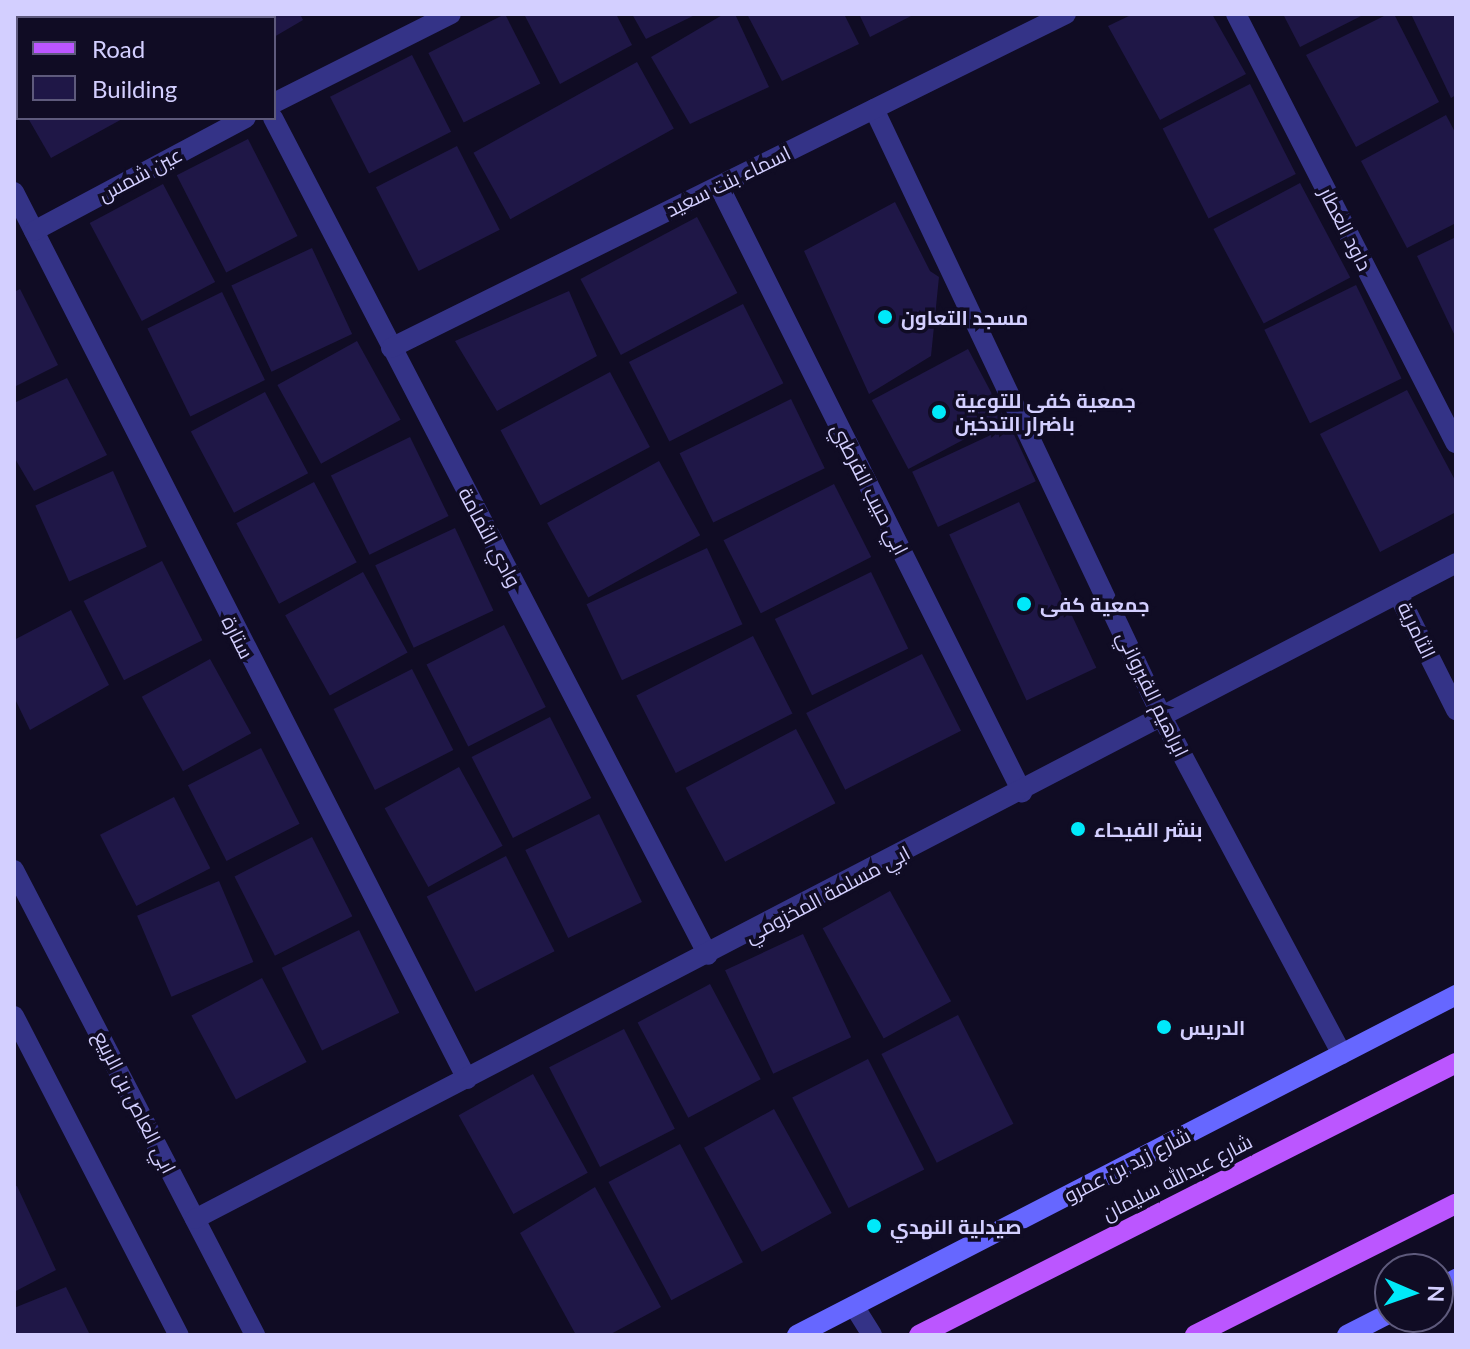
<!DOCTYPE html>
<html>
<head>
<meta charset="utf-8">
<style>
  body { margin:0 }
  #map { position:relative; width:1470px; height:1349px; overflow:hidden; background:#100c24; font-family:Lato,Cairo,sans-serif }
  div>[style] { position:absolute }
  .building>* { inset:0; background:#1f1747; transform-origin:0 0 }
  .minor>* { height:20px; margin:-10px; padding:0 10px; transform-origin:10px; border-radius:10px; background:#343387 }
  .secondary>* { height:20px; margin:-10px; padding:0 10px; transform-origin:10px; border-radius:10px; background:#6667ff }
  .primary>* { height:20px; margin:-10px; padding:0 10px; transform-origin:10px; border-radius:10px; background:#bb56ff }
  .dots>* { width:22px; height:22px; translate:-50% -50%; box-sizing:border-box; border:4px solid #100c24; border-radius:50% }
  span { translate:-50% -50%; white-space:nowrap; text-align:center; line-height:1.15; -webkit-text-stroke:7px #100c24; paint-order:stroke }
  .street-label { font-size:20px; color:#d3cfff }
  .poi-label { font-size:20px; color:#d3cfff; font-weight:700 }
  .left { translate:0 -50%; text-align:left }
  .frame { position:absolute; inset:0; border:16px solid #d3cfff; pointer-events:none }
  .legend { position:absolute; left:16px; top:16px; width:260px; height:104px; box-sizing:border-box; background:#100c24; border:2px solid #5e5a7c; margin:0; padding:10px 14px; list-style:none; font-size:24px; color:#d3cfff }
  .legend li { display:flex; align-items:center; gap:16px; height:40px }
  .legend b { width:40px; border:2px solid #5e5a7c }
  .north { position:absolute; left:1374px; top:1253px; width:80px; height:80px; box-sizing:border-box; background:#100c24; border:2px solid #5e5a7c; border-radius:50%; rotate:92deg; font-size:22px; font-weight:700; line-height:32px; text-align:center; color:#d3cfff }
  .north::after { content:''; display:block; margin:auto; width:28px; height:36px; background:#00e9fa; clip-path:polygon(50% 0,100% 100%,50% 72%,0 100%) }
</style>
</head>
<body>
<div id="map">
  <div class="building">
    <i style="left:89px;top:14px;width:94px;height:4px"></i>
    <i style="clip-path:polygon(202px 14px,300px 14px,303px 20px,274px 37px,274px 18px)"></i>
    <i style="left:505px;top:14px;width:78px;height:86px;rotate:63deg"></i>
    <i style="clip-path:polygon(524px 14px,616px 14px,632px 45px,560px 84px)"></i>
    <i style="clip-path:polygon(632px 14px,697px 14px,646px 39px)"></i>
    <i style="clip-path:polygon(724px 14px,735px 14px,769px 87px,690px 124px,651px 57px)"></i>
    <i style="clip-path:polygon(747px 14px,844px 14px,859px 44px,782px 81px)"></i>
    <i style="clip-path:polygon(859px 14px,915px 14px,870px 37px)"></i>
    <i style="clip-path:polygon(1133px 14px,1212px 14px,1246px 74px,1160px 120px,1108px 26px)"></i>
    <i style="clip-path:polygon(1283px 14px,1365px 14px,1300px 47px)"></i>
    <i style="clip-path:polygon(1388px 14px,1394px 14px,1439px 102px,1356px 147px,1306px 55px)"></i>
    <i style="clip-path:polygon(1411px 14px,1456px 14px,1456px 95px,1451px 98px)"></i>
    <i style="clip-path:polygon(18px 45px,18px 101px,14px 94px)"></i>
    <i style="left:412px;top:55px;width:86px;height:92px;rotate:63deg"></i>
    <i style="left:637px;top:62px;width:76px;height:187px;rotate:61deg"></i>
    <i style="left:1250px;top:84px;width:101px;height:98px;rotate:63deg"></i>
    <i style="clip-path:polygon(1446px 115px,1456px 134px,1456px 223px,1407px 248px,1361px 161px)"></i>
    <i style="clip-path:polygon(28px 118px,124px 118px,51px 158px)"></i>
    <i style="left:248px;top:139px;width:109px;height:80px;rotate:63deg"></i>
    <i style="left:457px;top:146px;width:94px;height:91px;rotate:63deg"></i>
    <i style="left:1300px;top:183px;width:107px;height:98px;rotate:62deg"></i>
    <i style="left:163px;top:184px;width:111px;height:83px;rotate:62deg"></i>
    <i style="clip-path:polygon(895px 202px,930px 271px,939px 277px,931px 356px,869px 394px,804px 251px)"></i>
    <i style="left:697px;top:217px;width:86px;height:132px;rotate:62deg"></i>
    <i style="clip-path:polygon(1456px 237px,1456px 338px,1417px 256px)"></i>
    <i style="left:312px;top:248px;width:95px;height:89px;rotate:65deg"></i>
    <i style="left:1356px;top:285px;width:104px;height:102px;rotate:64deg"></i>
    <i style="clip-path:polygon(20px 289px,58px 365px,14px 387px,14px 292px)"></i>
    <i style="clip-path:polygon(569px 291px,597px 356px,497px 411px,455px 341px)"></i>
    <i style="left:222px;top:292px;width:98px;height:83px;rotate:64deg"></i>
    <i style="left:743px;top:304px;width:89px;height:128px;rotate:63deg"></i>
    <i style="left:357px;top:341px;width:90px;height:91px;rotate:61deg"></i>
    <i style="left:968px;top:349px;width:78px;height:109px;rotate:62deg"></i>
    <i style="left:610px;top:372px;width:85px;height:124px;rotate:62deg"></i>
    <i style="clip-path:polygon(67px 378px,107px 455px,34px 491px,14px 457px,14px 403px)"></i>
    <i style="clip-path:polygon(1407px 390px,1456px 482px,1456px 512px,1380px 552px,1320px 434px)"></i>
    <i style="left:265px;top:392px;width:92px;height:84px;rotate:62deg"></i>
    <i style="left:791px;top:399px;width:77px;height:124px;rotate:64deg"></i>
    <i style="left:1010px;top:426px;width:61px;height:108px;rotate:65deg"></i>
    <i style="left:410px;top:437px;width:88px;height:88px;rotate:64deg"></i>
    <i style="left:659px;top:461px;width:85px;height:128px;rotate:61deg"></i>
    <i style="left:113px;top:471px;width:83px;height:85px;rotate:66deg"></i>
    <i style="left:314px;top:482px;width:91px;height:88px;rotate:62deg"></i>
    <i style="left:834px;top:484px;width:82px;height:124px;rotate:63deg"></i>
    <i style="left:1019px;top:502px;width:183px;height:77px;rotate:65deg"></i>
    <i style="left:455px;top:528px;width:91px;height:88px;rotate:65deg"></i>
    <i style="left:707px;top:548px;width:84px;height:133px;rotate:65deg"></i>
    <i style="left:162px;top:561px;width:89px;height:88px;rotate:63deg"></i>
    <i style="left:363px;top:572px;width:92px;height:89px;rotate:61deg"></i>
    <i style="left:871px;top:572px;width:85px;height:107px;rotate:64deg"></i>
    <i style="clip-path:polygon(71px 610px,109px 685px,30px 730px,14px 697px,14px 640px)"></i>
    <i style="left:504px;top:625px;width:92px;height:87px;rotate:63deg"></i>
    <i style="left:753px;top:636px;width:87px;height:131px;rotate:63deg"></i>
    <i style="left:922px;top:654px;width:86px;height:130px;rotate:63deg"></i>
    <i style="left:210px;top:659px;width:85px;height:78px;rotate:61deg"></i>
    <i style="left:412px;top:669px;width:91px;height:88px;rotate:63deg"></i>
    <i style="left:550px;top:717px;width:91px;height:88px;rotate:63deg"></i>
    <i style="left:796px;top:729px;width:84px;height:125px;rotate:62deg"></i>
    <i style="left:261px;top:748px;width:85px;height:82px;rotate:63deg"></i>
    <i style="left:459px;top:767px;width:90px;height:85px;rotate:61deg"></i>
    <i style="left:174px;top:797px;width:80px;height:83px;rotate:63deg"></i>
    <i style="left:599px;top:814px;width:98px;height:82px;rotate:64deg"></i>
    <i style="left:312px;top:837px;width:89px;height:87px;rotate:63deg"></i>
    <i style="left:506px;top:856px;width:107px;height:89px;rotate:63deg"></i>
    <i style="left:219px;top:881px;width:88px;height:89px;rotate:67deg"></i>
    <i style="left:890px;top:891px;width:126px;height:77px;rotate:61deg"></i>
    <i style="left:359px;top:930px;width:92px;height:86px;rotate:64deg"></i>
    <i style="left:803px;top:934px;width:114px;height:86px;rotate:65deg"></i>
    <i style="left:262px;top:978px;width:95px;height:80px;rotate:62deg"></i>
    <i style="left:710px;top:984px;width:108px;height:82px;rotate:62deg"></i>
    <i style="left:958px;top:1015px;width:122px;height:86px;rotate:63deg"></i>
    <i style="left:624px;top:1029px;width:112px;height:84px;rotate:63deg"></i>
    <i style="left:868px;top:1059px;width:124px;height:85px;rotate:63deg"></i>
    <i style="left:533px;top:1074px;width:113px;height:85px;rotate:61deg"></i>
    <i style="left:774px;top:1109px;width:119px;height:80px;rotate:61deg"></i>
    <i style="left:680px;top:1144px;width:134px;height:81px;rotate:62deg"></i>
    <i style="clip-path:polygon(17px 1186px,56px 1270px,14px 1292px,14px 1187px)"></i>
    <i style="clip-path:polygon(595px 1187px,661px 1307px,609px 1335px,576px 1335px,520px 1233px)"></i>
    <i style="clip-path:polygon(66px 1287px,90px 1335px,14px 1335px,14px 1308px)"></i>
  </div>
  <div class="minor">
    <i style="left:1236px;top:14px;width:482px;rotate:62.9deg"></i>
    <i style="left:274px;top:103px;width:198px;rotate:-26.7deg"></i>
    <i style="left:874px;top:109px;width:675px;rotate:64.65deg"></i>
    <i style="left:1163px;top:719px;width:380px;rotate:61.9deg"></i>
    <i style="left:273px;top:118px;width:943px;rotate:62.54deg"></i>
    <i style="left:719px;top:186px;width:678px;rotate:63.43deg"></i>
    <i style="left:14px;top:192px;width:996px;rotate:62.95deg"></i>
    <i style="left:34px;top:231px;width:240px;rotate:-28.1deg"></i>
    <i style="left:391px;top:348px;width:753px;rotate:-26.33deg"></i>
    <i style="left:1398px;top:594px;width:130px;rotate:63.4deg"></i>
    <i style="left:14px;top:870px;width:524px;rotate:62.6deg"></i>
    <i style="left:14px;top:1016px;width:359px;rotate:62.7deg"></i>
    <i style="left:195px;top:1219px;width:1421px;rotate:-27.48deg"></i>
    <i style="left:854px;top:1306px;width:34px;rotate:58deg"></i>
  </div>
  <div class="secondary">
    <i style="left:1438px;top:1289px;width:21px;rotate:-29deg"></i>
    <i style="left:797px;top:1335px;width:742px;rotate:-27.29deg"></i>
    <i style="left:1347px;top:1335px;width:48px;rotate:-27.1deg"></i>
  </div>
  <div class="primary">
    <i style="left:919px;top:1335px;width:602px;rotate:-26.86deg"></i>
    <i style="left:1195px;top:1335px;width:292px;rotate:-26.7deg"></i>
  </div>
  <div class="dots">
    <i style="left:885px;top:317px;background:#00e9fa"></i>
    <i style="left:939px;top:412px;background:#00e9fa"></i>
    <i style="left:1024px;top:604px;background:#00e9fa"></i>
    <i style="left:1078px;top:829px;background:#00e9fa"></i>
    <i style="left:1164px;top:1027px;background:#00e9fa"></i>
    <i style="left:874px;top:1226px;background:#00e9fa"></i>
  </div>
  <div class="street-label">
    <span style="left:140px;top:174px;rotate:-28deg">عين شمس</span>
    <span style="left:728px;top:181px;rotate:-26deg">اسماء بنت سعيد</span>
    <span style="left:1346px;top:229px;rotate:63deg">داود العطار</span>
    <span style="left:870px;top:489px;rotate:63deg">ابي حبيب القرطبي</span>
    <span style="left:490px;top:537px;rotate:62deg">وادي الثمامة</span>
    <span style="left:1417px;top:630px;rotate:64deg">الثامرية</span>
    <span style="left:238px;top:637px;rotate:63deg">ستارة</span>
    <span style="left:1153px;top:694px;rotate:64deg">ابراهيم القيرواني</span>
    <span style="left:827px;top:894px;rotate:-28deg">ابي مسلمة المخزومي</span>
    <span style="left:135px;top:1102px;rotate:63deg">ابي العاص بن الربيع</span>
    <span style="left:1127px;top:1165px;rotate:-27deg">شارع زيد بن عمرو</span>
    <span style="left:1177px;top:1177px;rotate:-27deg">شارع عبدالله سليمان</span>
  </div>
  <div class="poi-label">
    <span class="left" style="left:901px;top:317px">مسجد التعاون</span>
    <span class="left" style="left:955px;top:412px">جمعية كفى للتوعية<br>باضرار التدخين</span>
    <span class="left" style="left:1040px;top:604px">جمعية كفى</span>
    <span class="left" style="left:1094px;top:829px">بنشر الفيحاء</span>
    <span class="left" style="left:1180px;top:1027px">الدريس</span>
    <span class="left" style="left:890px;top:1226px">صيدلية النهدي</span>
  </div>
  <div class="frame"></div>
  <ul class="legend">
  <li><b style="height:10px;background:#bb56ff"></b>Road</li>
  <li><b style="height:22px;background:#1f1747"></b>Building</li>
  </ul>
  <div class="north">N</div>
</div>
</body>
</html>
